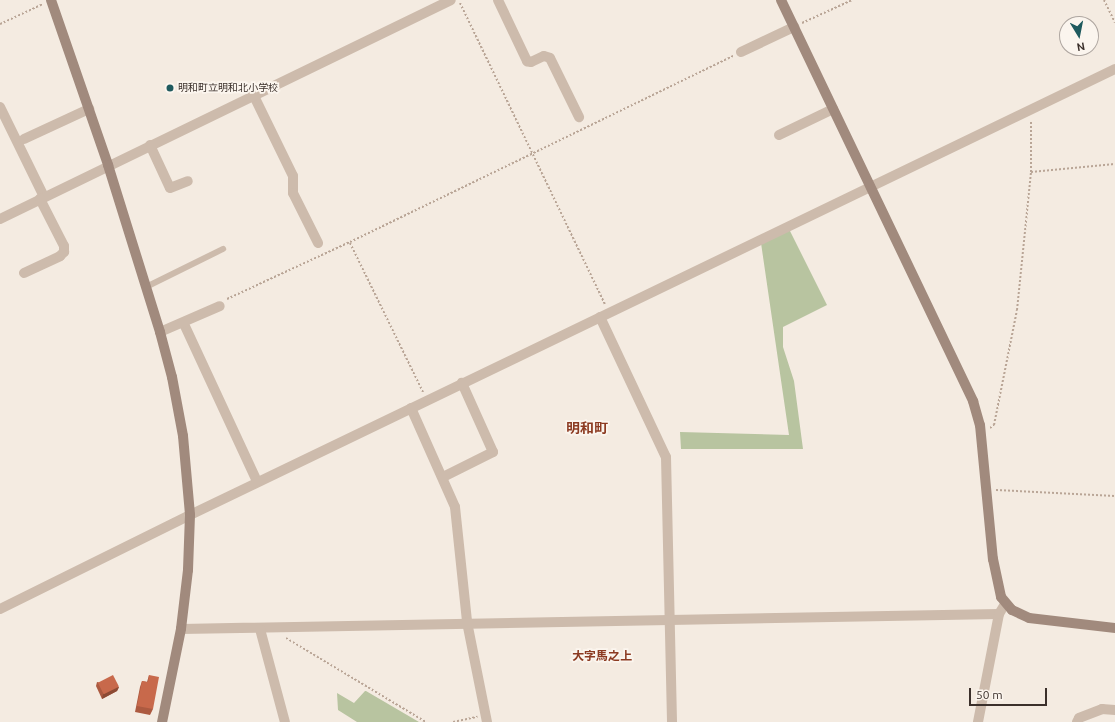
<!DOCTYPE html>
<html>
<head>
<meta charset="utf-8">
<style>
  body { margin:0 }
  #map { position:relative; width:1115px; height:722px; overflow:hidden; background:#f4ebe1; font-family:Ubuntu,"Noto Sans JP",sans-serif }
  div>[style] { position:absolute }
  .green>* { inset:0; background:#b8c4a0 }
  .path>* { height:2px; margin-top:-1px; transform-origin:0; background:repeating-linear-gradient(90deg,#b9a596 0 2px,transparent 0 4px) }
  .lane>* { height:6px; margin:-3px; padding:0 3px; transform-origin:3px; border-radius:3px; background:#cdbbac }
  .street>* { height:10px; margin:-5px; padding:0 5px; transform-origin:5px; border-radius:5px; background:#cdbbac }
  .secondary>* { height:10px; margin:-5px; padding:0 5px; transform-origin:5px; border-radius:5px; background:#a18a7d }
  .wall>* { inset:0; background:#ac5a40 }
  .shaded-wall>* { inset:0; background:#8c4a34 }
  .building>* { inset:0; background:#c8694b; transform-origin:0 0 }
  .dots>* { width:11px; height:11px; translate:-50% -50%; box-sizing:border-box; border:2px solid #fbf5ee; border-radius:50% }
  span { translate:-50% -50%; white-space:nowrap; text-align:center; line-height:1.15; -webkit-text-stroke:3.5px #fbf5ee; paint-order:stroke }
  .poi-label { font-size:10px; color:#3b302b }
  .left { translate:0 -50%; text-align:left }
  .quarter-label { font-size:12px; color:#8c3b22; font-weight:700 }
  .district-label { font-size:14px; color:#8c3b22; font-weight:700 }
  .north { position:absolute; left:1059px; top:16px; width:40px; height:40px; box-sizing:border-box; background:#fbf5ee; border:1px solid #aea6a0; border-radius:50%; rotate:170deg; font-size:11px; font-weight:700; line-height:16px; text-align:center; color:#3b302b }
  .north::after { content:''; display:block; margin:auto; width:14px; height:18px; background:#1f5a5e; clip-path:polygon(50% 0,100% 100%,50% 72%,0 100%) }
  .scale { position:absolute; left:969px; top:688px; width:78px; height:18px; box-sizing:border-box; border:2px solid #3b302b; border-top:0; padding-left:5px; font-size:12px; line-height:14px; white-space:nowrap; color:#3b302b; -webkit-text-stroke:3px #fbf5ee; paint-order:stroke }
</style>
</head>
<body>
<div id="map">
  <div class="green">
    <i style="clip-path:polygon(789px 229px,827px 305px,783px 327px,783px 347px,794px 381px,803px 449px,681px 449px,680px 432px,789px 435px,761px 243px)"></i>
    <i style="clip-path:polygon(365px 691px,366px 691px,419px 722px,357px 722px,338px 710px,337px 693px,354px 703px)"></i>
  </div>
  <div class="path">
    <i style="left:1104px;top:0;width:25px;rotate:64deg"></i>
    <i style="left:460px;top:3px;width:334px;rotate:64.3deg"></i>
    <i style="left:802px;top:23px;width:55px;rotate:-24.7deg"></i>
    <i style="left:0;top:24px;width:47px;rotate:-24.9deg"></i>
    <i style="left:1031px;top:172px;width:84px;rotate:-5.4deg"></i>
    <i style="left:350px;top:243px;width:166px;rotate:63.9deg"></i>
    <i style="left:227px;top:299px;width:136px;rotate:-24.9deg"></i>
    <i style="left:350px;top:242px;width:426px;rotate:-25.9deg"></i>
    <i style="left:990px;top:428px;width:5px;rotate:-37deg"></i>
    <i style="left:994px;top:425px;width:117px;rotate:-78.7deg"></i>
    <i style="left:1017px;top:310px;width:139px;rotate:-84.2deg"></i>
    <i style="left:1031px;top:172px;width:52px;rotate:-90deg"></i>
    <i style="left:996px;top:490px;width:119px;rotate:2.9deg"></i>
    <i style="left:286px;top:638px;width:163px;rotate:31deg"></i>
    <i style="left:453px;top:722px;width:25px;rotate:-12deg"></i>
  </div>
  <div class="lane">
    <i style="left:146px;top:287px;width:86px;rotate:-26.3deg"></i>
  </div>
  <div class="street">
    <i style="left:498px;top:0;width:68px;rotate:64.6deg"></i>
    <i style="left:527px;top:61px;width:4px;rotate:14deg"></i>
    <i style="left:531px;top:62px;width:14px;rotate:-25deg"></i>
    <i style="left:544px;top:56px;width:6px;rotate:18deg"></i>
    <i style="left:550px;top:58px;width:66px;rotate:63.8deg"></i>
    <i style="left:741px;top:52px;width:59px;rotate:-25.3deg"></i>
    <i style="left:253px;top:94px;width:91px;rotate:64deg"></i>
    <i style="left:293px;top:176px;width:17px;rotate:90deg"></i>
    <i style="left:293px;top:193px;width:56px;rotate:63.4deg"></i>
    <i style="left:0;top:107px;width:100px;rotate:63.9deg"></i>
    <i style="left:779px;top:135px;width:60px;rotate:-25.7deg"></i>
    <i style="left:24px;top:139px;width:72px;rotate:-24.8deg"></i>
    <i style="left:150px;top:145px;width:47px;rotate:65.1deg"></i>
    <i style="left:170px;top:188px;width:19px;rotate:-21deg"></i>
    <i style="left:0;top:219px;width:501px;rotate:-25.9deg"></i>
    <i style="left:24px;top:273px;width:40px;rotate:-25deg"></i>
    <i style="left:60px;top:256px;width:6px;rotate:-45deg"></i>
    <i style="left:64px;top:252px;width:6px;rotate:-90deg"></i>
    <i style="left:64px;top:246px;width:53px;rotate:-117.1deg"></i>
    <i style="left:600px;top:317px;width:155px;rotate:64.8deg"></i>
    <i style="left:666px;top:457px;width:265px;rotate:88.7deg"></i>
    <i style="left:184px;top:324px;width:169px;rotate:65.1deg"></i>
    <i style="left:160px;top:332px;width:65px;rotate:-23.4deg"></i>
    <i style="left:411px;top:408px;width:108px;rotate:66deg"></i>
    <i style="left:455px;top:507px;width:116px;rotate:84deg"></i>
    <i style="left:467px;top:622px;width:102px;rotate:78.7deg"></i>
    <i style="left:443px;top:477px;width:56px;rotate:-26.6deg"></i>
    <i style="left:493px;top:452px;width:76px;rotate:-114.2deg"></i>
    <i style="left:0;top:609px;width:212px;rotate:-26.3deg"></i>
    <i style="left:190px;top:515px;width:1027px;rotate:-25.74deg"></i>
    <i style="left:181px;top:629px;width:818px;rotate:-1.05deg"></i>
    <i style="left:260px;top:629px;width:96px;rotate:75deg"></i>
    <i style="left:978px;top:722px;width:110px;rotate:-79deg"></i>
    <i style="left:999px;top:614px;width:12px;rotate:-59deg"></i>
    <i style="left:1077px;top:722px;width:4px;rotate:-63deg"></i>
    <i style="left:1079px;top:718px;width:25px;rotate:-21deg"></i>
    <i style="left:1102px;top:709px;width:13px;rotate:4deg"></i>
  </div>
  <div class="secondary">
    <i style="left:51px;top:0;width:175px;rotate:70.9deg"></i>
    <i style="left:108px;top:165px;width:175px;rotate:72.7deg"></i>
    <i style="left:160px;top:332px;width:47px;rotate:75.1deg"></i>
    <i style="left:172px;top:377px;width:60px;rotate:79.4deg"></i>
    <i style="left:183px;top:436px;width:79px;rotate:84.9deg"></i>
    <i style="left:190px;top:515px;width:55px;rotate:92.1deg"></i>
    <i style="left:188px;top:570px;width:59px;rotate:96.8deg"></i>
    <i style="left:181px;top:629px;width:95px;rotate:101.5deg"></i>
    <i style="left:781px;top:0;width:445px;rotate:64.4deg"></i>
    <i style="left:973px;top:401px;width:25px;rotate:74deg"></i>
    <i style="left:980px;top:425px;width:135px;rotate:84.5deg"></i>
    <i style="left:993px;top:559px;width:39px;rotate:78deg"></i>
    <i style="left:1001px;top:597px;width:17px;rotate:50deg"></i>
    <i style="left:1012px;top:610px;width:19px;rotate:25deg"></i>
    <i style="left:1029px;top:618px;width:87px;rotate:6.6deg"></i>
  </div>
  <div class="wall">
    <i style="clip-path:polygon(149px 675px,153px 709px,150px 715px,135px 712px,140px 687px,142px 681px,147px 682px)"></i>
    <i style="clip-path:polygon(97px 682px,119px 687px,117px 691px,102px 699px,96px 686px)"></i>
  </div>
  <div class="shaded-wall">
    <i style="clip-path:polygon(119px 687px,117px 691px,102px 699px,103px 694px)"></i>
  </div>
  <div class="building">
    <i style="left:113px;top:675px;width:13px;height:17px;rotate:63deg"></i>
    <i style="clip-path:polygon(149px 675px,159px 677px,153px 709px,137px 706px,142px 681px,148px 682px)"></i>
  </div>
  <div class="dots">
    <i style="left:170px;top:88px;background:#1f5a5e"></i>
  </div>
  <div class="poi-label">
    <span class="left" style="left:178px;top:88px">明和町立明和北小学校</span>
  </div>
  <div class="quarter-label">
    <span style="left:602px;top:656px">大字馬之上</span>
  </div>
  <div class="district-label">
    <span style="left:587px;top:428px">明和町</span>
  </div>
  <div class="north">N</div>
  <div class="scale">50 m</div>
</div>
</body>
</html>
